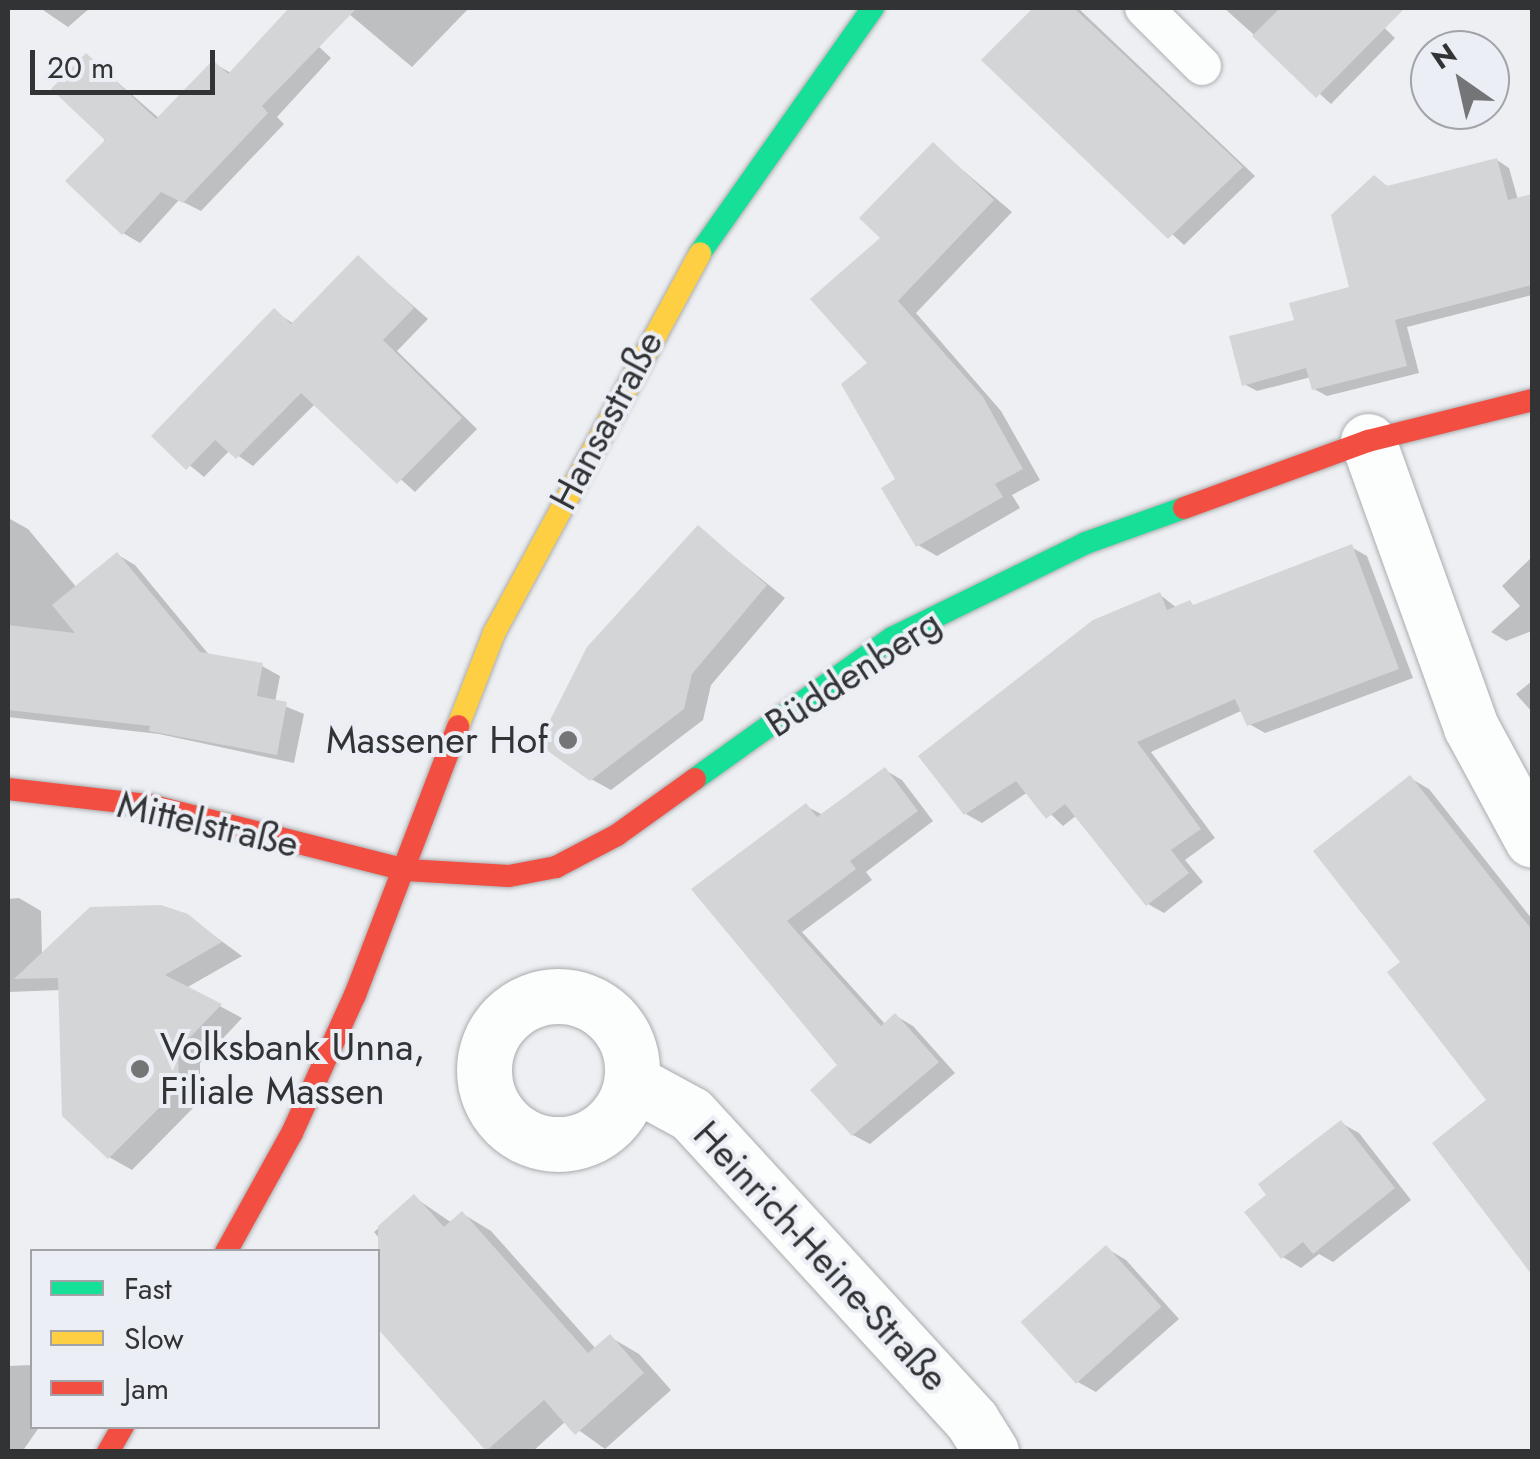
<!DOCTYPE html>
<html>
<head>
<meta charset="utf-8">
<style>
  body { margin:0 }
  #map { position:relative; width:1540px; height:1459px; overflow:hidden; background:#edeff2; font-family:Jost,sans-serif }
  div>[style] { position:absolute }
  .shadow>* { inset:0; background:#0003 }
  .building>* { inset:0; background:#d3d5d6; transform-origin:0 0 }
  .roads { filter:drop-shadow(0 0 2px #aaacae) drop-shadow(0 0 2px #aaacae) }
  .lane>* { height:38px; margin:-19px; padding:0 19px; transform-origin:19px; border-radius:19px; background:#fcfdfd }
  .street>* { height:55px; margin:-27.5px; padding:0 27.5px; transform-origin:27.5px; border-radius:27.5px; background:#fcfdfd }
  .street>.ring { margin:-27.5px; padding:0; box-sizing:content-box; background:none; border:55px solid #fcfdfd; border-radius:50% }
  .fast>* { height:22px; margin:-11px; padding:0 11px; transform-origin:11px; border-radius:11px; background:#16e098 }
  .slow>* { height:22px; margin:-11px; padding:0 11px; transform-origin:11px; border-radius:11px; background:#ffcf43 }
  .jam>* { height:22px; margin:-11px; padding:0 11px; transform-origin:11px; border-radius:11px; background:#f24e42 }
  .dots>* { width:28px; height:28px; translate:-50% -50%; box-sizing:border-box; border:5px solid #ebeef4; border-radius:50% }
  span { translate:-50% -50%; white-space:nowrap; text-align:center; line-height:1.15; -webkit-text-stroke:8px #ebeef4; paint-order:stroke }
  .street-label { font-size:38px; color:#313335 }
  .poi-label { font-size:38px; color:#313335 }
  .right { translate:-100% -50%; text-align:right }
  .left { translate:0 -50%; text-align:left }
  .frame { position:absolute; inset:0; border:10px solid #313335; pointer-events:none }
  .legend { position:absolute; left:30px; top:1249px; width:350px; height:180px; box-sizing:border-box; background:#ebeef4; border:2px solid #a1a3a8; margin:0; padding:12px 18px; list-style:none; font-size:30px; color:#313335 }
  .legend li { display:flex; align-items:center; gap:20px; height:50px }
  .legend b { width:50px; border:2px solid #a1a3a8 }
  .north { position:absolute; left:1410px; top:30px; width:100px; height:100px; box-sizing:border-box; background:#ebeef4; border:2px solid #a1a3a8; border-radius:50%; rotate:326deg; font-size:28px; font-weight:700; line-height:40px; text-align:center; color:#313335 }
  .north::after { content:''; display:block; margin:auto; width:35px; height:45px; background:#737577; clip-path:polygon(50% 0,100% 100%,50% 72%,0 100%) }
  .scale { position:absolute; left:30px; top:50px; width:185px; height:45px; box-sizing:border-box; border:5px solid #313335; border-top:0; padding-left:12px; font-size:30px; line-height:35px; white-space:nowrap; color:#313335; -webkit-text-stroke:8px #ebeef4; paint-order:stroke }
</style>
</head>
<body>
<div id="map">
  <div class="shadow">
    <i style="clip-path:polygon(40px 8px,90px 8px,68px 27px)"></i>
    <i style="clip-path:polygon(342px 8px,469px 8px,412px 67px)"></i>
    <i style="clip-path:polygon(1037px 8px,1078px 8px,1255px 176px,1184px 245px,984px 60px)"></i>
    <i style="clip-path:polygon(1224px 8px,1364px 8px,1395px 38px,1331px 104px)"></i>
    <i style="clip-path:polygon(299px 28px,331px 58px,277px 117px,284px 124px,201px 211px,179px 200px,140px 243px,123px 233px,87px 56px,160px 119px,213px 63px,231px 73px)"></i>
    <i style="clip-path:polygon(933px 145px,1012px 212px,916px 313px,1001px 411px,1040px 480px,1012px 495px,1020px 508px,937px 556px,918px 545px,870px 363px,884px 238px)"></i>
    <i style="clip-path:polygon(1497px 160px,1509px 168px,1518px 200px,1532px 196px,1532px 295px,1407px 327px,1419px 373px,1327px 396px,1314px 389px,1311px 377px,1257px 391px,1244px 384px,1297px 322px,1353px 289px,1375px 178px,1390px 188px)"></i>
    <i style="clip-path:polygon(359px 258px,428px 319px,397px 351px,477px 429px,415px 492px,316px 403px,253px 466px,230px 450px,204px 477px,154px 436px,274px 311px,294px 324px)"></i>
    <i style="clip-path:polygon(10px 519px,28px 529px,77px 588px,118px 555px,135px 565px,210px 656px,262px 666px,280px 676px,275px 702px,304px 714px,294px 763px,159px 734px,8px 717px)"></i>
    <i style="clip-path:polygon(698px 528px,785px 598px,711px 685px,703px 720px,611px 790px,591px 779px)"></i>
    <i style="clip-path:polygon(1351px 547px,1367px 556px,1413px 678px,1265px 733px,1249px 724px,1243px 710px,1151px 752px,1215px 838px,1185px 860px,1203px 882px,1164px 913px,1148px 904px,1077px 815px,1063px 826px,1028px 792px,982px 823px,966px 814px,1159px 594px,1177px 608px,1197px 606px)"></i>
    <i style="clip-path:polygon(1532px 557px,1532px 631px,1506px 641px,1491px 632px,1520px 606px,1502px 586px)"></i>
    <i style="clip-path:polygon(1532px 681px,1532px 712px,1516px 694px)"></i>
    <i style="clip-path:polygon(885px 770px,902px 780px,933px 821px,866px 872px,872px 880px,802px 932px,886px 1025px,896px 1016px,913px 1026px,955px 1073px,870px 1144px,853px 1135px,840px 1066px,694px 890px,806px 806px,823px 815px)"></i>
    <i style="clip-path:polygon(1410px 778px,1429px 789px,1532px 919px,1532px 1055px,1491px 1088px,1403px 962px)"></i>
    <i style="clip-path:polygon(19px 898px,41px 911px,42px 956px,187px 916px,242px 956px,186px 988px,242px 1018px,200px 1063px,200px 1101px,132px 1170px,109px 1157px,61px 990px,8px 992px,8px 899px)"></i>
    <i style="clip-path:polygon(1514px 1081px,1532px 1092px,1532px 1271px,1435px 1143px)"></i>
    <i style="clip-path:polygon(1341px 1123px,1359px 1133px,1411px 1200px,1333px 1262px,1319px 1254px,1301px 1268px,1283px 1257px,1270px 1195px)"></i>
    <i style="clip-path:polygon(414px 1197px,452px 1223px,463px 1214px,491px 1231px,596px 1349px,610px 1337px,639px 1354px,671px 1390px,605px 1449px,566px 1421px,532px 1452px,487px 1449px,378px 1325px,378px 1280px,399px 1261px,374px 1232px)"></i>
    <i style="clip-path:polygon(1106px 1248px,1126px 1260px,1179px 1319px,1096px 1392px,1076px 1381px)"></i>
    <i style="clip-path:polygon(32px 1365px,32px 1426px,40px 1426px,22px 1452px,8px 1452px,8px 1366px)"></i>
  </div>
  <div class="building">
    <i style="clip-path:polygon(289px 8px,357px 8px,262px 106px,268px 113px,183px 203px,161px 192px,122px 235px,65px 181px,105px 140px,51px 89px,86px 53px,156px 119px,213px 60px,228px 74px)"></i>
    <i style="clip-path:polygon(1033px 8px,1074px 8px,1243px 167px,1168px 239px,981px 60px)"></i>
    <i style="clip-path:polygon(1280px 8px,1405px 8px,1316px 98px,1252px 36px)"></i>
    <i style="clip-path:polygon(933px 142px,994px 200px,898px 301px,983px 397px,1023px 469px,995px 484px,1003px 497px,916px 547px,881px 488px,895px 479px,841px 384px,867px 363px,810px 299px,880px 238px,859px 218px)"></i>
    <i style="clip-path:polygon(1497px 158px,1508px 200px,1532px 194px,1532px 285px,1395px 320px,1407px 366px,1312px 390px,1306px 368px,1242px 386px,1229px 336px,1294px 320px,1289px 303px,1349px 287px,1331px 215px,1374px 175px,1387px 186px)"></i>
    <i style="clip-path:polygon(358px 255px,414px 308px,383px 340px,462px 418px,397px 484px,301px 393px,236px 459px,215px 440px,186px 470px,151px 436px,274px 308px,291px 324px)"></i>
    <i style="clip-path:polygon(698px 525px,767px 585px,692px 674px,684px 709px,590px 781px,538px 744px,587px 647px)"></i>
    <i style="clip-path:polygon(1352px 544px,1399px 669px,1247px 726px,1235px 699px,1137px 742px,1201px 829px,1171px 850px,1189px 873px,1146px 906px,1065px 804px,1046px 819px,1016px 781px,964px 815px,918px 756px,1093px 620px,1160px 592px,1167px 610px,1190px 600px,1193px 605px)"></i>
    <i style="clip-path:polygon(117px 552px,200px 652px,263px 663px,257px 696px,287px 702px,277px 755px,149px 731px,150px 726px,8px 710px,8px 625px,75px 633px,52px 605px)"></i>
    <i style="clip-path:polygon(885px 767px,918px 811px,850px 861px,856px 869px,787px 921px,881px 1026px,895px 1013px,939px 1062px,852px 1136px,810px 1090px,837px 1065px,691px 889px,806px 803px,817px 817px)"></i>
    <i style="clip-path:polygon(1410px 775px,1532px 930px,1532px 1275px,1432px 1143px,1486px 1100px,1387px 972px,1400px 962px,1313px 851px)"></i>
    <i style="clip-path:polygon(161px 905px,188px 914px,222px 942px,165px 975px,222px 1004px,178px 1050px,179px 1088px,108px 1159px,62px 1116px,58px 978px,14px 979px,90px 907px)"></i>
    <i style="clip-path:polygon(1341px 1120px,1395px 1188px,1313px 1254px,1303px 1242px,1281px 1259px,1244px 1212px,1266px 1195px,1258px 1184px)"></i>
    <i style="clip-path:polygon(414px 1194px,444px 1227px,462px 1211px,588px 1353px,610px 1334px,644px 1373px,575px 1435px,544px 1400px,486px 1451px,378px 1329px,378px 1226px)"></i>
    <i style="left:1106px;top:1245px;width:83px;height:115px;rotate:48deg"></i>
  </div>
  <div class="roads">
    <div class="lane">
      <i style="left:1144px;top:8px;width:82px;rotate:45deg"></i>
    </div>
    <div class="street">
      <i style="left:1368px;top:441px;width:304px;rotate:70.2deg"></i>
      <i style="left:1471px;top:727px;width:128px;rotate:61.6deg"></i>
      <i class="ring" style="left:484px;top:996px;width:93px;height:93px"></i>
      <i style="left:632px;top:1082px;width:67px;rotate:28.5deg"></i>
      <i style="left:691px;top:1114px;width:416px;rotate:47.5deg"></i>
      <i style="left:972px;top:1421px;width:36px;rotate:58deg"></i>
    </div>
    <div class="fast">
      <i style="left:700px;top:253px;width:300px;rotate:-54.8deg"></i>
      <i style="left:695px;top:779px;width:242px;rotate:-35.6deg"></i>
      <i style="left:892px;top:638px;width:216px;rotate:-26.1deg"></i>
      <i style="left:1086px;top:543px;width:104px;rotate:-19.7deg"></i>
    </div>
    <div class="slow">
      <i style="left:458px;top:726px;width:100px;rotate:-68.8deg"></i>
      <i style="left:494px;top:633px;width:432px;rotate:-61.5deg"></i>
    </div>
    <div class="jam">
      <i style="left:1184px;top:508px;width:196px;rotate:-20deg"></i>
      <i style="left:1368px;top:441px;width:169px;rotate:-14deg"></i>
      <i style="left:8px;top:789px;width:142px;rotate:6.5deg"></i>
      <i style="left:149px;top:805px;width:265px;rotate:14.2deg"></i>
      <i style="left:406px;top:870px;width:103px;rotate:3.3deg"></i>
      <i style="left:509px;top:876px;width:48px;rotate:-10.8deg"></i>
      <i style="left:556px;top:867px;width:69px;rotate:-27.7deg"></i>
      <i style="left:617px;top:835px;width:96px;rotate:-35.7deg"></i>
      <i style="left:226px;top:1252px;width:136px;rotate:-61deg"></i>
      <i style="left:292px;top:1133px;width:152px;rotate:-65.5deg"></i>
      <i style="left:355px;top:995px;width:288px;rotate:-69deg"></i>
      <i style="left:108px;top:1452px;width:30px;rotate:-60deg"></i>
    </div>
  </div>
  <div class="dots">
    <i style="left:568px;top:740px;background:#737577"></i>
    <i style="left:140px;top:1069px;background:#737577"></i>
  </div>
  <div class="street-label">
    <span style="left:606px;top:420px;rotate:-62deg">Hansastraße</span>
    <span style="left:853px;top:673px;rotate:-33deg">Büddenberg</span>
    <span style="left:208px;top:824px;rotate:13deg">Mittelstraße</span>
    <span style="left:821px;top:1256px;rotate:47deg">Heinrich-Heine-Straße</span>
  </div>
  <div class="poi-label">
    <span class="right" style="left:548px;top:740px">Massener Hof</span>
    <span class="left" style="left:160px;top:1069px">Volksbank Unna,<br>Filiale Massen</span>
  </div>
  <div class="frame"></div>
  <ul class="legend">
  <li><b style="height:12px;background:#16e098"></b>Fast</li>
  <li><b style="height:12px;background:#ffcf43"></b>Slow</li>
  <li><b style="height:12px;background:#f24e42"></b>Jam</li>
  </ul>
  <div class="north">N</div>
  <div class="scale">20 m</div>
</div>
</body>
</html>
